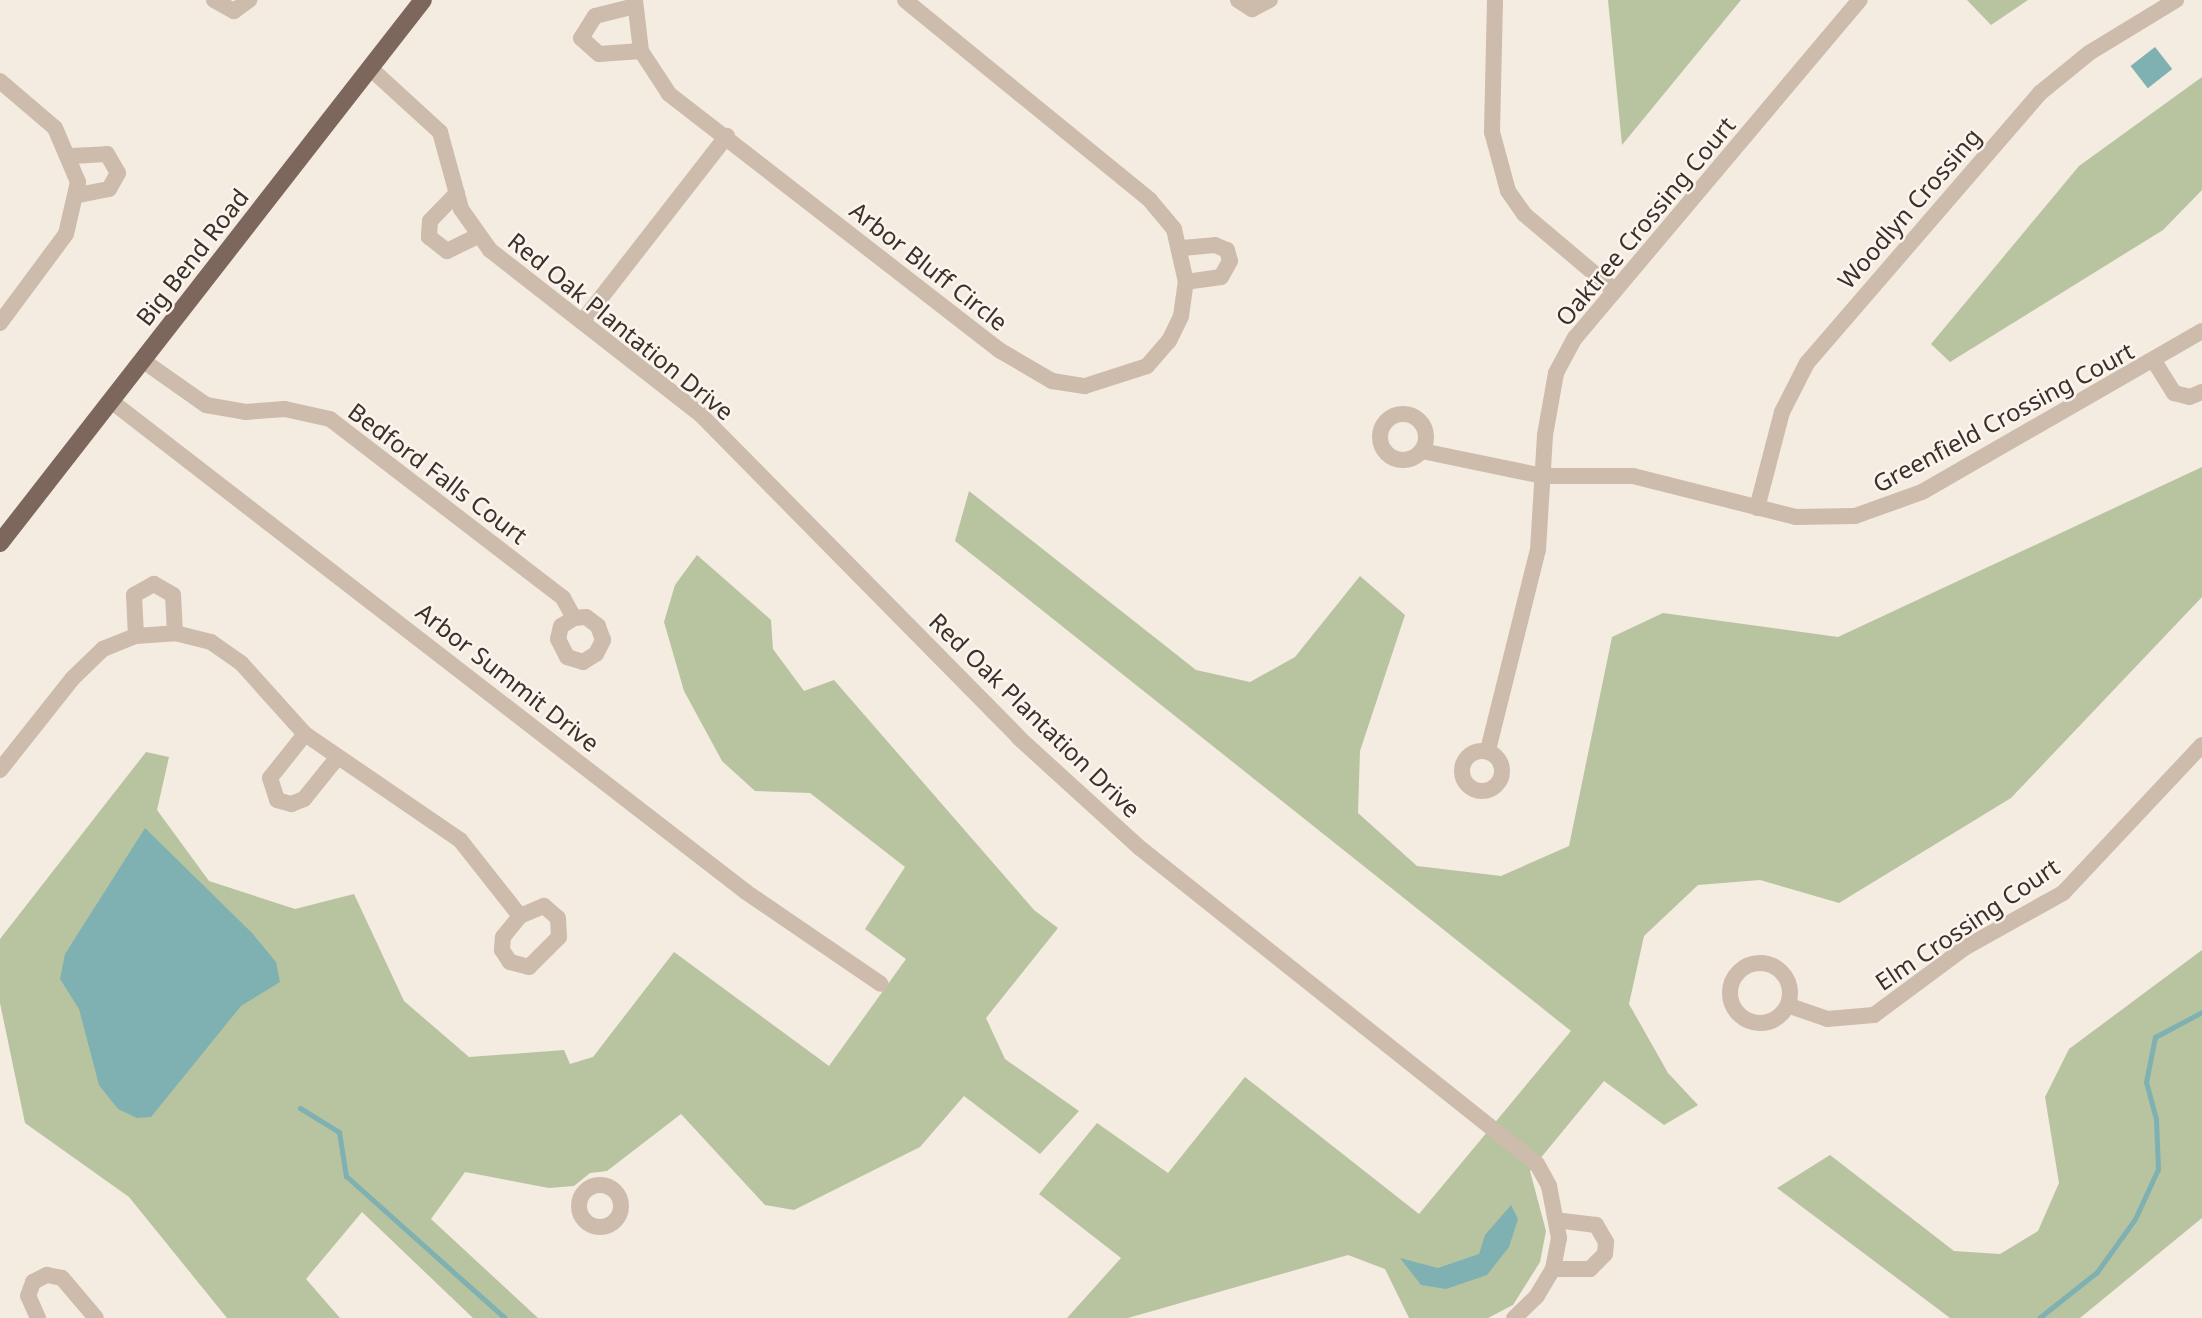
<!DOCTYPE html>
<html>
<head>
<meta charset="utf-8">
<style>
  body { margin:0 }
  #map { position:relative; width:2202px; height:1318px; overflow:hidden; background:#f4ebe1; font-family:"Noto Sans",sans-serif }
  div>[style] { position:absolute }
  .green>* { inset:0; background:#b8c4a0 }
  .water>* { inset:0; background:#7fb0b2; transform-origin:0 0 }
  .stream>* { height:5px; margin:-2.5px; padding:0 2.5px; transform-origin:2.5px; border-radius:2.5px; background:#7fb0b2 }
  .minor>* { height:16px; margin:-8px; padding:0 8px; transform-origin:8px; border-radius:8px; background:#cdbbac }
  .minor>.ring { margin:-8px; padding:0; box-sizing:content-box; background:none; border:16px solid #cdbbac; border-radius:50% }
  .primary>* { height:18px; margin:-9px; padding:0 9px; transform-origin:9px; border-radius:9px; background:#7d675c }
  span { translate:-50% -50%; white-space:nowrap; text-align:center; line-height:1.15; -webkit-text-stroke:5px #fbf5ee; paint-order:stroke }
  .street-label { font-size:24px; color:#3b302b }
</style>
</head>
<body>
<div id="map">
  <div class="green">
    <i style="clip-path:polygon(1608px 0,1741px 0,1622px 145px)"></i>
    <i style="clip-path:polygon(1967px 0,2028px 0,1991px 25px)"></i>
    <i style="clip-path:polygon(2202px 77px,2202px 190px,2163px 230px,1950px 362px,1931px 344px,2079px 166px)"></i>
    <i style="clip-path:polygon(2202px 467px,2202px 597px,2011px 798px,1839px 903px,1760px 880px,1698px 885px,1644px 936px,1629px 1004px,1668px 1073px,1698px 1105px,1664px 1125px,1604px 1081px,1530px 1171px,1546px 1231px,1540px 1262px,1513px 1305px,1488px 1318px,1409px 1318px,1385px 1269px,1348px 1255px,1128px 1318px,1067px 1318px,1121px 1258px,1039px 1194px,1097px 1123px,1168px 1173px,1245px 1077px,1419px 1214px,1571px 1031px,955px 541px,969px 491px,1196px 670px,1250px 682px,1295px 657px,1360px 576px,1405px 615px,1360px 751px,1358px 813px,1417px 866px,1501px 876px,1569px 846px,1612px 637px,1663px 613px,1838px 637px)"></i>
    <i style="clip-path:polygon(697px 555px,771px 620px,773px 649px,804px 691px,834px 680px,1034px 910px,1058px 928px,986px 1018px,1005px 1059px,1079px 1111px,1040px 1154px,964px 1096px,920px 1147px,794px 1210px,765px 1205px,681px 1114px,607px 1171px,590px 1173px,574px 1186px,549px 1188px,465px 1172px,431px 1219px,538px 1318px,473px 1318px,362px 1212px,306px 1279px,340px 1318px,227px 1318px,129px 1197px,25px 1123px,0 1003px,0 939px,146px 752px,169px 757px,157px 810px,209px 881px,295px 909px,354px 894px,404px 1001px,469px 1057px,564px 1050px,570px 1064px,593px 1057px,674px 952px,829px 1066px,906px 959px,865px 929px,905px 867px,810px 793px,755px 791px,722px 761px,684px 691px,664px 622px,675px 585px)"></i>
    <i style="clip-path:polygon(2202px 950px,2202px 1218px,2080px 1318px,1950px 1318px,1777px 1188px,1830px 1155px,1954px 1251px,2000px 1254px,2038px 1231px,2059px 1183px,2045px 1097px,2069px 1049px)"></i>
  </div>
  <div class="water">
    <i style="left:2155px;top:47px;width:28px;height:31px;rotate:52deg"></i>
    <i style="clip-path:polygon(145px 828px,252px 933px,276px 962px,280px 982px,241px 1006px,151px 1117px,137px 1118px,118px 1109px,99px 1085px,79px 1009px,60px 979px,65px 954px)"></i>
    <i style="clip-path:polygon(1511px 1205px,1518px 1219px,1509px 1247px,1487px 1275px,1446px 1289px,1421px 1285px,1400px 1258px,1438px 1268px,1479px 1254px,1485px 1235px)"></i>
  </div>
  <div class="stream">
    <i style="left:300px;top:1108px;width:46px;rotate:31.6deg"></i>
    <i style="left:339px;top:1132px;width:45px;rotate:81deg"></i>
    <i style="left:346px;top:1176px;width:213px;rotate:41.8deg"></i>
    <i style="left:2039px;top:1318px;width:74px;rotate:-38.4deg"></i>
    <i style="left:2097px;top:1272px;width:65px;rotate:-54.4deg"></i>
    <i style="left:2135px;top:1219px;width:55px;rotate:-65.3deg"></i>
    <i style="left:2158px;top:1169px;width:50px;rotate:-92.3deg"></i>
    <i style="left:2156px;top:1119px;width:38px;rotate:-105deg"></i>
    <i style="left:2146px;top:1082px;width:46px;rotate:-78.7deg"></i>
    <i style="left:2155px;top:1037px;width:53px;rotate:-28deg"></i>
  </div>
  <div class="minor">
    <i style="left:214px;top:0;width:23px;rotate:29deg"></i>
    <i style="left:234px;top:11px;width:19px;rotate:-36deg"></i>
    <i style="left:635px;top:0;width:51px;rotate:83.3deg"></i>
    <i style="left:641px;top:51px;width:51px;rotate:56.9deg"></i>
    <i style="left:669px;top:94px;width:418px;rotate:37.8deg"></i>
    <i style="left:999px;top:350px;width:61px;rotate:30.3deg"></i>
    <i style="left:1052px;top:381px;width:33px;rotate:9deg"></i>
    <i style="left:1085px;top:386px;width:65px;rotate:-17.9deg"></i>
    <i style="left:1147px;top:366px;width:33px;rotate:-49deg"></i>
    <i style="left:1169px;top:341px;width:28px;rotate:-64deg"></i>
    <i style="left:1181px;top:316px;width:34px;rotate:-82deg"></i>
    <i style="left:1186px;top:282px;width:54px;rotate:-102.8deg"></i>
    <i style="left:1174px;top:229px;width:38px;rotate:-130deg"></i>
    <i style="left:1150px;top:200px;width:316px;rotate:-140.8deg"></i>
    <i style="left:1238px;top:0;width:17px;rotate:33deg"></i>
    <i style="left:1252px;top:9px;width:20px;rotate:-27deg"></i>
    <i style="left:1495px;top:0;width:132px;rotate:91.3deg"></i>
    <i style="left:1492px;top:132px;width:61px;rotate:74.8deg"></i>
    <i style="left:1508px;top:191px;width:28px;rotate:55deg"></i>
    <i style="left:1524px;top:214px;width:119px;rotate:40.2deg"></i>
    <i style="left:635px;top:6px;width:41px;rotate:166deg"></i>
    <i style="left:595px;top:16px;width:26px;rotate:122deg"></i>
    <i style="left:581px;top:38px;width:24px;rotate:42deg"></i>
    <i style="left:599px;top:54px;width:42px;rotate:-4.1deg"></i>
    <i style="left:370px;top:68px;width:95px;rotate:42.4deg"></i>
    <i style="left:440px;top:132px;width:80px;rotate:74.7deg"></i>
    <i style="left:461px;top:209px;width:50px;rotate:54.7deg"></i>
    <i style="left:490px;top:250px;width:265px;rotate:38deg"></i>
    <i style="left:699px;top:413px;width:456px;rotate:45.4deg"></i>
    <i style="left:1019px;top:738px;width:164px;rotate:42.3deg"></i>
    <i style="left:1140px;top:848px;width:507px;rotate:38.52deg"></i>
    <i style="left:1537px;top:1164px;width:25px;rotate:61deg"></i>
    <i style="left:1549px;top:1186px;width:53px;rotate:79.1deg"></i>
    <i style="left:1559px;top:1238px;width:32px;rotate:101deg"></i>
    <i style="left:1553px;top:1269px;width:31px;rotate:121deg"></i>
    <i style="left:1537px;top:1296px;width:32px;rotate:136deg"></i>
    <i style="left:0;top:81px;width:72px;rotate:40.5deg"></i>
    <i style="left:55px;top:128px;width:59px;rotate:66.9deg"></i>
    <i style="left:78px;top:182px;width:53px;rotate:103deg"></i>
    <i style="left:66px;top:234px;width:111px;rotate:126.6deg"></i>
    <i style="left:71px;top:156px;width:36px;rotate:-3deg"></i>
    <i style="left:107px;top:154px;width:22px;rotate:60deg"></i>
    <i style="left:118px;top:173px;width:18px;rotate:119deg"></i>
    <i style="left:109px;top:189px;width:32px;rotate:169deg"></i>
    <i style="left:457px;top:193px;width:39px;rotate:134deg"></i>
    <i style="left:430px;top:221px;width:16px;rotate:94deg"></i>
    <i style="left:429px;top:237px;width:23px;rotate:38deg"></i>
    <i style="left:447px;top:251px;width:32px;rotate:-26deg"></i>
    <i style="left:1182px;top:248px;width:33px;rotate:-5deg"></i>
    <i style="left:1215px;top:245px;width:13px;rotate:23deg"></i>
    <i style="left:1227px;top:250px;width:11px;rotate:75deg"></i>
    <i style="left:1230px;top:261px;width:18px;rotate:119deg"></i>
    <i style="left:1221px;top:277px;width:35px;rotate:172deg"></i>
    <i style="left:582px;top:322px;width:236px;rotate:-52.1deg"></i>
    <i style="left:142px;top:360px;width:78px;rotate:35.1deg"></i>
    <i style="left:206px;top:405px;width:40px;rotate:10deg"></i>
    <i style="left:245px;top:412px;width:40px;rotate:-4.3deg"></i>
    <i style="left:285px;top:409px;width:46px;rotate:12.5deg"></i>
    <i style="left:330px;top:419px;width:294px;rotate:37.5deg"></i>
    <i style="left:563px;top:598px;width:23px;rotate:61deg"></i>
    <i style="left:574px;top:618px;width:15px;rotate:148deg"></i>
    <i style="left:561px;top:626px;width:13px;rotate:103deg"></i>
    <i style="left:558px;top:639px;width:20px;rotate:63deg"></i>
    <i style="left:567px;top:657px;width:17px;rotate:17deg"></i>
    <i style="left:583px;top:662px;width:15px;rotate:-32deg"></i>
    <i style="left:596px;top:654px;width:16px;rotate:-63deg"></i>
    <i style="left:603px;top:640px;width:15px;rotate:-110deg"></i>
    <i style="left:598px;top:626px;width:15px;rotate:-143deg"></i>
    <i style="left:586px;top:617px;width:12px;rotate:175deg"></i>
    <i style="left:2154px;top:361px;width:38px;rotate:58deg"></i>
    <i style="left:2174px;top:393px;width:16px;rotate:14deg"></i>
    <i style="left:2190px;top:397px;width:13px;rotate:-23deg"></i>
    <i style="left:111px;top:401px;width:803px;rotate:37.71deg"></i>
    <i style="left:746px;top:892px;width:163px;rotate:34.3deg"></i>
    <i class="ring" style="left:1380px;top:414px;width:30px;height:30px"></i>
    <i style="left:1422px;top:451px;width:124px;rotate:11.7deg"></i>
    <i style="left:1543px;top:476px;width:90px"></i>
    <i style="left:1633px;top:476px;width:168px;rotate:14.1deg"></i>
    <i style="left:1796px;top:517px;width:59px;rotate:-1deg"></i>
    <i style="left:1855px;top:516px;width:71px;rotate:-19.7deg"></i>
    <i style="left:1922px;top:492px;width:323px;rotate:-29.9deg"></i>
    <i style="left:1757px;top:508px;width:99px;rotate:-75.4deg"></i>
    <i style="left:1782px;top:412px;width:55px;rotate:-63deg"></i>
    <i style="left:1807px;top:363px;width:357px;rotate:-49.2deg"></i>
    <i style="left:2040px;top:93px;width:63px;rotate:-39.2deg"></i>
    <i style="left:2089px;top:53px;width:102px;rotate:-31.3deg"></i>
    <i style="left:136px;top:636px;width:41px;rotate:-92.8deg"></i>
    <i style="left:134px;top:595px;width:23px;rotate:-29deg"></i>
    <i style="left:154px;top:584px;width:22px;rotate:30deg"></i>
    <i style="left:173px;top:595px;width:38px;rotate:87deg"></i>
    <i style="left:305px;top:734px;width:56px;rotate:128.5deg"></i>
    <i style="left:270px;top:778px;width:23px;rotate:72deg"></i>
    <i style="left:277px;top:800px;width:15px;rotate:16deg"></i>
    <i style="left:291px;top:804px;width:14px;rotate:-21deg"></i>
    <i style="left:304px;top:799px;width:53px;rotate:-51.2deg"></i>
    <i style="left:1488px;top:750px;width:206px;rotate:-76deg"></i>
    <i style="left:1538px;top:550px;width:115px;rotate:-86.5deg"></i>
    <i style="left:1545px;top:435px;width:63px;rotate:-79.9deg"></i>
    <i style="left:1556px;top:373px;width:40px;rotate:-62deg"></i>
    <i style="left:1575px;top:338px;width:442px;rotate:-49.9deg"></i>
    <i class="ring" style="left:1462px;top:751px;width:24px;height:24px"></i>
    <i style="left:0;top:770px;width:117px;rotate:-51.6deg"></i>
    <i style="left:73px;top:678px;width:42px;rotate:-44deg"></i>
    <i style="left:103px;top:649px;width:35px;rotate:-22deg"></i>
    <i style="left:136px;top:636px;width:39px;rotate:-4deg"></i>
    <i style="left:175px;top:633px;width:37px;rotate:14deg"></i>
    <i style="left:211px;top:642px;width:37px;rotate:35deg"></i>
    <i style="left:241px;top:663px;width:96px;rotate:48deg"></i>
    <i style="left:305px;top:734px;width:188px;rotate:34.4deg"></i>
    <i style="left:460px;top:840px;width:97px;rotate:51.7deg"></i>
    <i style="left:544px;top:906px;width:18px;rotate:41deg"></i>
    <i style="left:558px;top:918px;width:19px;rotate:87deg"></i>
    <i style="left:559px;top:937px;width:42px;rotate:135deg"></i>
    <i style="left:529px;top:967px;width:20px;rotate:-165deg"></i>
    <i style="left:510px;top:962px;width:14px;rotate:-124deg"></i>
    <i style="left:502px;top:950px;width:13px;rotate:-86deg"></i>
    <i style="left:503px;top:937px;width:27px;rotate:-51deg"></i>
    <i style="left:520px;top:916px;width:26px;rotate:-23deg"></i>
    <i class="ring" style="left:1730px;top:963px;width:44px;height:44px"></i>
    <i style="left:1790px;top:1006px;width:39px;rotate:19deg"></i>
    <i style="left:1827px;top:1019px;width:47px;rotate:-4.9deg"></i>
    <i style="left:1874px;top:1015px;width:114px;rotate:-36.5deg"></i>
    <i style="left:1966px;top:947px;width:111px;rotate:-29.1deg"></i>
    <i style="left:2063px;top:893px;width:203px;rotate:-46.8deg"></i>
    <i class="ring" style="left:579px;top:1185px;width:26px;height:26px"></i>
    <i style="left:1553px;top:1269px;width:37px"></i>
    <i style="left:1590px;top:1269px;width:21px;rotate:-45deg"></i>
    <i style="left:1605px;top:1254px;width:12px;rotate:-85deg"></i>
    <i style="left:1606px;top:1242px;width:20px;rotate:-120deg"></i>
    <i style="left:1596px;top:1225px;width:38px;rotate:-173deg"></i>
    <i style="left:38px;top:1318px;width:24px;rotate:-114deg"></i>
    <i style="left:28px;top:1296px;width:15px;rotate:-70deg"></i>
    <i style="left:33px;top:1282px;width:16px;rotate:-27deg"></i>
    <i style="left:47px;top:1275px;width:15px;rotate:11deg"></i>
    <i style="left:62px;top:1278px;width:52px;rotate:49.6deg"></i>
  </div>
  <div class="primary">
    <i style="left:0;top:543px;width:688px;rotate:-52.08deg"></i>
  </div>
  <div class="street-label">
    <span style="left:1909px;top:208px;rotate:-49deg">Woodlyn Crossing</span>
    <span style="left:1645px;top:221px;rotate:-50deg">Oaktree Crossing Court</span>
    <span style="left:192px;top:257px;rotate:-52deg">Big Bend Road</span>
    <span style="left:929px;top:266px;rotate:38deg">Arbor Bluff Circle</span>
    <span style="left:621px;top:326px;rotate:39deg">Red Oak Plantation Drive</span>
    <span style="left:2003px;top:417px;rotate:-28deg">Greenfield Crossing Court</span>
    <span style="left:438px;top:473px;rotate:37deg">Bedford Falls Court</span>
    <span style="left:508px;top:677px;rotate:38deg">Arbor Summit Drive</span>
    <span style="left:1035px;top:715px;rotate:44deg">Red Oak Plantation Drive</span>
    <span style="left:1967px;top:924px;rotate:-34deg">Elm Crossing Court</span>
  </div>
</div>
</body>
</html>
